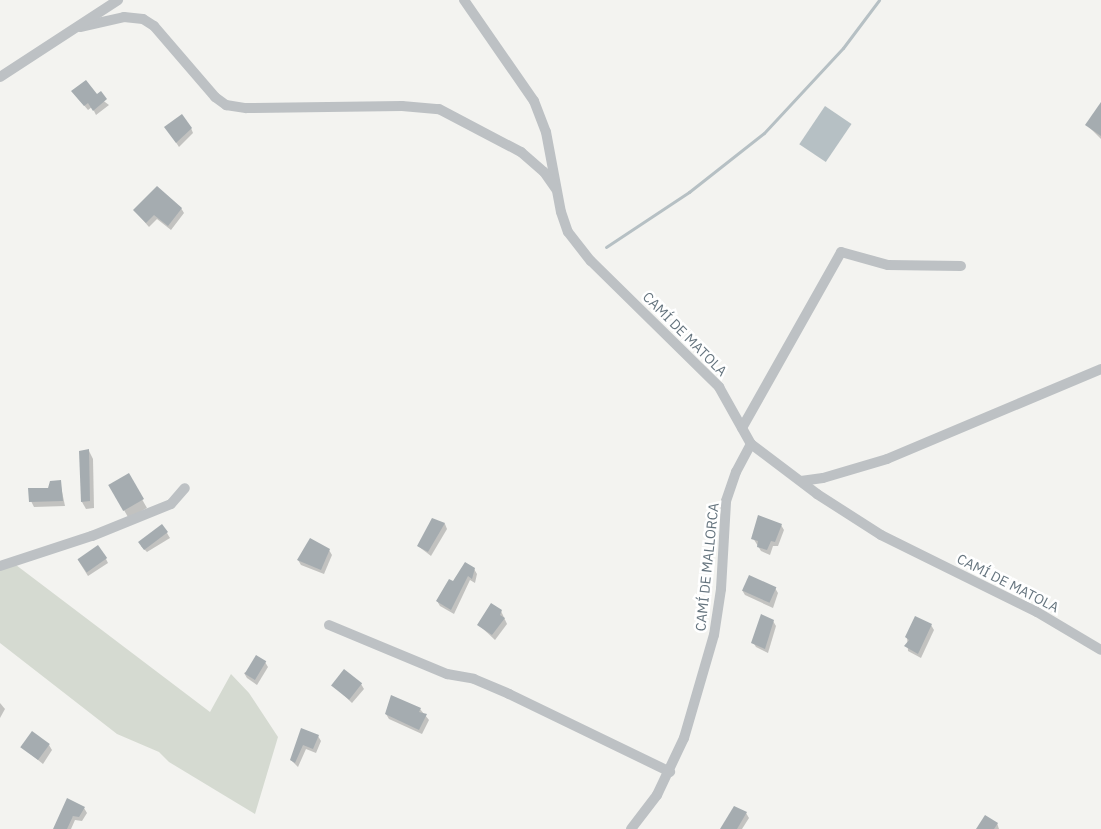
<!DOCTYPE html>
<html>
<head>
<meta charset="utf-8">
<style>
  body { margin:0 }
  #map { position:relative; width:1101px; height:829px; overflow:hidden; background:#f3f3f0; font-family:"IBM Plex Sans",sans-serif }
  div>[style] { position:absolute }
  .green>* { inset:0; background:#d5dad1 }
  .water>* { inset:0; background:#b6c0c4; transform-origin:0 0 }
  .shadow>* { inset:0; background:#0003; transform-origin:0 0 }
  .stream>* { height:3px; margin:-1.5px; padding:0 1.5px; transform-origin:1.5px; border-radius:1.5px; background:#b6c0c4 }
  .building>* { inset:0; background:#a5acb0; transform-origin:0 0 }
  .minor>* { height:10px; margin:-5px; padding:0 5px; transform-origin:5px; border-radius:5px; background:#bdc1c4 }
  span { translate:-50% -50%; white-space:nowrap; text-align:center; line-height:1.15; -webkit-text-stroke:5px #fff; paint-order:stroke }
  .street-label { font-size:14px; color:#65747e }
</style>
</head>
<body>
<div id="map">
  <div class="green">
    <i style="clip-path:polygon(16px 565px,210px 712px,231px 674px,249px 693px,278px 737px,255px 814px,169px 762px,159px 752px,117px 734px,0 643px,0 568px)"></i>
  </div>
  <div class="water">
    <i style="left:825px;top:106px;width:32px;height:46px;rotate:34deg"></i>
  </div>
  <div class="shadow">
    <i style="clip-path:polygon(76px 96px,97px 96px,109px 105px,96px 115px,92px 107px,88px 110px)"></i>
    <i style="clip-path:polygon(1101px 104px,1101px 139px,1087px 125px)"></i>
    <i style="clip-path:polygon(191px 128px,193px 133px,179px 147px,169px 132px)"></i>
    <i style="clip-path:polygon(181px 208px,184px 213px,171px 230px,157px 219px,149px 227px,134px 210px)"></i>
    <i style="clip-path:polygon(89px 451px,93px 459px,94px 508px,86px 509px,82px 502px)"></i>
    <i style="left:128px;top:475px;width:38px;height:21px;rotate:60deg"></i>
    <i style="clip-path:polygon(60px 482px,65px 506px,34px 507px,31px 501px)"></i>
    <i style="clip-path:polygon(433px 520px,445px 524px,447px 529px,431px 556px,418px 546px)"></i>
    <i style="clip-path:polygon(162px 525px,170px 538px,147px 552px,141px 546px)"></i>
    <i style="clip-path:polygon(781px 525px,784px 530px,778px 546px,773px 546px,770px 555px,761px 551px,753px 538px)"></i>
    <i style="clip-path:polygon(329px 550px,332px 555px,324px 574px,301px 565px,298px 560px)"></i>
    <i style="clip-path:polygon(106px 559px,108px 563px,88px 576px,78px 560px)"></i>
    <i style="clip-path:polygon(474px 569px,477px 574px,475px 583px,470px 580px,454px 614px,440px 606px,437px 601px,453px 583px)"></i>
    <i style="clip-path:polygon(775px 588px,778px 593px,773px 608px,745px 595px,742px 590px)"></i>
    <i style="clip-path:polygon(501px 611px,507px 624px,495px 640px,479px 625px)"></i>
    <i style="clip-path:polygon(773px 621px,776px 626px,768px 653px,756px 647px,753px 642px)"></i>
    <i style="clip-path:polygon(931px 625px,934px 630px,921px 658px,908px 651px,907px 637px)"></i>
    <i style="clip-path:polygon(265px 662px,268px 667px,257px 685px,247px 678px,244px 673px)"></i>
    <i style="clip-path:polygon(361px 684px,364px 689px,352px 703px,334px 686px)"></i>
    <i style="clip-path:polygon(0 703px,5px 709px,0 718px)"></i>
    <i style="clip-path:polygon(420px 709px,429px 720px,422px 734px,389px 719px,386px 714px)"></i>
    <i style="clip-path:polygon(302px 730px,318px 736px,321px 741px,316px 753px,306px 749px,298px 767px,291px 760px)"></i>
    <i style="clip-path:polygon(49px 745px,52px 750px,43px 764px,23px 748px)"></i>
    <i style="clip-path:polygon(84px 808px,87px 813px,82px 821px,75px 820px,71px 829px,55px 829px)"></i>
    <i style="clip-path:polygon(746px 813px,749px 818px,742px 829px,721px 829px)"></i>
    <i style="clip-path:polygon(997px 823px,999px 829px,978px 829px)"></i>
  </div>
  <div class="stream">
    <i style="left:606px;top:247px;width:100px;rotate:-33.5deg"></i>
    <i style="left:689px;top:192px;width:95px;rotate:-38.2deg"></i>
    <i style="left:764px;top:133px;width:116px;rotate:-47.1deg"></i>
    <i style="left:843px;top:48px;width:60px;rotate:-53.1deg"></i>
  </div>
  <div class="building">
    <i style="clip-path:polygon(86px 80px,97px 94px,101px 91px,107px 99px,93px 111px,88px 103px,84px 106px,71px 91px)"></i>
    <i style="clip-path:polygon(1101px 102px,1101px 136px,1085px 125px)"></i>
    <i style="clip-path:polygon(182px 114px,192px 128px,176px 143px,164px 127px)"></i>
    <i style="clip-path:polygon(157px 186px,182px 208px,168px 226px,154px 215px,146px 223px,133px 210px)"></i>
    <i style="clip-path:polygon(89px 449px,90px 501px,81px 502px,79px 451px)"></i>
    <i style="left:129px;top:473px;width:30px;height:24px;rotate:60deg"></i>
    <i style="clip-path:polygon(61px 480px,63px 501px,29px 502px,28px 488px,48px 488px,50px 481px)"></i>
    <i style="clip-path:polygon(758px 515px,782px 524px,775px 542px,771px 541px,767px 550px,757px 547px,758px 541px,751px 539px)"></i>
    <i style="clip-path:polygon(432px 518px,445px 523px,428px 552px,417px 546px)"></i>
    <i style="left:162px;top:524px;width:10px;height:30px;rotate:53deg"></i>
    <i style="clip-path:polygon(310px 538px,330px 549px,321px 570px,297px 560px)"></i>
    <i style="left:98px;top:545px;width:16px;height:25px;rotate:55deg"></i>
    <i style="clip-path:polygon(465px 562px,475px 568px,472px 579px,468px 576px,451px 610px,436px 601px,449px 579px,453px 581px)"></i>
    <i style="left:749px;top:575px;width:30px;height:17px;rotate:24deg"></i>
    <i style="clip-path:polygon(491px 603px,502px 610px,500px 615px,505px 618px,492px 635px,477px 625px)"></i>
    <i style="clip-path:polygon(761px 614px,774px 620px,765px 649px,751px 643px)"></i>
    <i style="clip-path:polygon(915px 616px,932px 624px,918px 654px,904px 646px,909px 640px,905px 637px)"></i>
    <i style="left:256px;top:655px;width:12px;height:22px;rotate:31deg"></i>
    <i style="left:344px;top:669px;width:23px;height:21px;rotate:38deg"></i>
    <i style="clip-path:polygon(391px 695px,421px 708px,419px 712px,427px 714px,419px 730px,385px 714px)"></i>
    <i style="clip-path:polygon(301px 728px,319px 735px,313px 749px,303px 745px,295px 763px,290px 760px)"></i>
    <i style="left:32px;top:731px;width:22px;height:20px;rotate:36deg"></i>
    <i style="clip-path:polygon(67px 798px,85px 807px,79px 817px,73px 816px,67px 829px,53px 829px)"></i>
    <i style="clip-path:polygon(734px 806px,747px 812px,737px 829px,720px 829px)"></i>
    <i style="clip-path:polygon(985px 815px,998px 823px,994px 829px,976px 829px)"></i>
  </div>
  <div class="minor">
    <i style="left:464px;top:0;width:123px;rotate:55.3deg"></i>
    <i style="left:534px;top:101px;width:33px;rotate:69deg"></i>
    <i style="left:546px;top:132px;width:81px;rotate:79.4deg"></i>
    <i style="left:561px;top:212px;width:21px;rotate:71deg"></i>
    <i style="left:568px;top:232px;width:37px;rotate:52deg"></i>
    <i style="left:591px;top:261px;width:180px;rotate:44.5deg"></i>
    <i style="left:719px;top:387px;width:65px;rotate:60.7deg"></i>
    <i style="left:751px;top:444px;width:83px;rotate:37.1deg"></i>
    <i style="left:817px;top:494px;width:76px;rotate:32.6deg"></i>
    <i style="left:881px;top:535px;width:174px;rotate:26.3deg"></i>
    <i style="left:1037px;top:612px;width:74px;rotate:30.7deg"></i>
    <i style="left:80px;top:27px;width:45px;rotate:-12.8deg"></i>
    <i style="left:124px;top:17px;width:19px;rotate:6deg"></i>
    <i style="left:143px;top:19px;width:13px;rotate:32deg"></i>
    <i style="left:154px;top:26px;width:94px;rotate:49.3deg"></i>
    <i style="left:215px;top:97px;width:14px;rotate:36deg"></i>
    <i style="left:226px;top:105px;width:20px;rotate:9deg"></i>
    <i style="left:246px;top:108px;width:156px;rotate:-0.7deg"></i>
    <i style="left:402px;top:106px;width:37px;rotate:5deg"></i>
    <i style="left:439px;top:109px;width:93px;rotate:27.7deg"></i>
    <i style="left:521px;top:152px;width:30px;rotate:41deg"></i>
    <i style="left:544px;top:172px;width:21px;rotate:55deg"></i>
    <i style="left:0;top:77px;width:141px;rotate:-33.1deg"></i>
    <i style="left:742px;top:428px;width:202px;rotate:-60.6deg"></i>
    <i style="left:841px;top:252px;width:49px;rotate:15.5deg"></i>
    <i style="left:888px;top:265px;width:73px;rotate:0.8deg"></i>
    <i style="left:801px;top:481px;width:22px;rotate:-8deg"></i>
    <i style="left:823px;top:478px;width:67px;rotate:-16.5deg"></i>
    <i style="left:887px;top:459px;width:232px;rotate:-22.8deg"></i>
    <i style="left:0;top:566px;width:97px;rotate:-18.1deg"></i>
    <i style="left:92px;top:536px;width:85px;rotate:-22.1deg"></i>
    <i style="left:171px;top:504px;width:21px;rotate:-49deg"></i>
    <i style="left:329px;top:625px;width:128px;rotate:22.6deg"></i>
    <i style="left:447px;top:674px;width:27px;rotate:10deg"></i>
    <i style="left:474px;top:679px;width:38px;rotate:23deg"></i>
    <i style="left:509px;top:694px;width:179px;rotate:25.8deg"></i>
    <i style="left:631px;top:829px;width:43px;rotate:-52.6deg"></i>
    <i style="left:657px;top:795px;width:63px;rotate:-64.7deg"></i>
    <i style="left:684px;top:738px;width:107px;rotate:-73.8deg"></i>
    <i style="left:714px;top:635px;width:47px;rotate:-81.3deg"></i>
    <i style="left:721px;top:589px;width:88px;rotate:-86.7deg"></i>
    <i style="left:726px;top:501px;width:31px;rotate:-71deg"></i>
    <i style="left:736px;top:472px;width:32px;rotate:-62deg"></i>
  </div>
  <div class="street-label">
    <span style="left:685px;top:334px;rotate:45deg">CAMÍ DE MATOLA</span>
    <span style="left:707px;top:567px;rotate:-84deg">CAMÍ DE MALLORCA</span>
    <span style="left:1008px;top:583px;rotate:27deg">CAMÍ DE MATOLA</span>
  </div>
</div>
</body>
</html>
